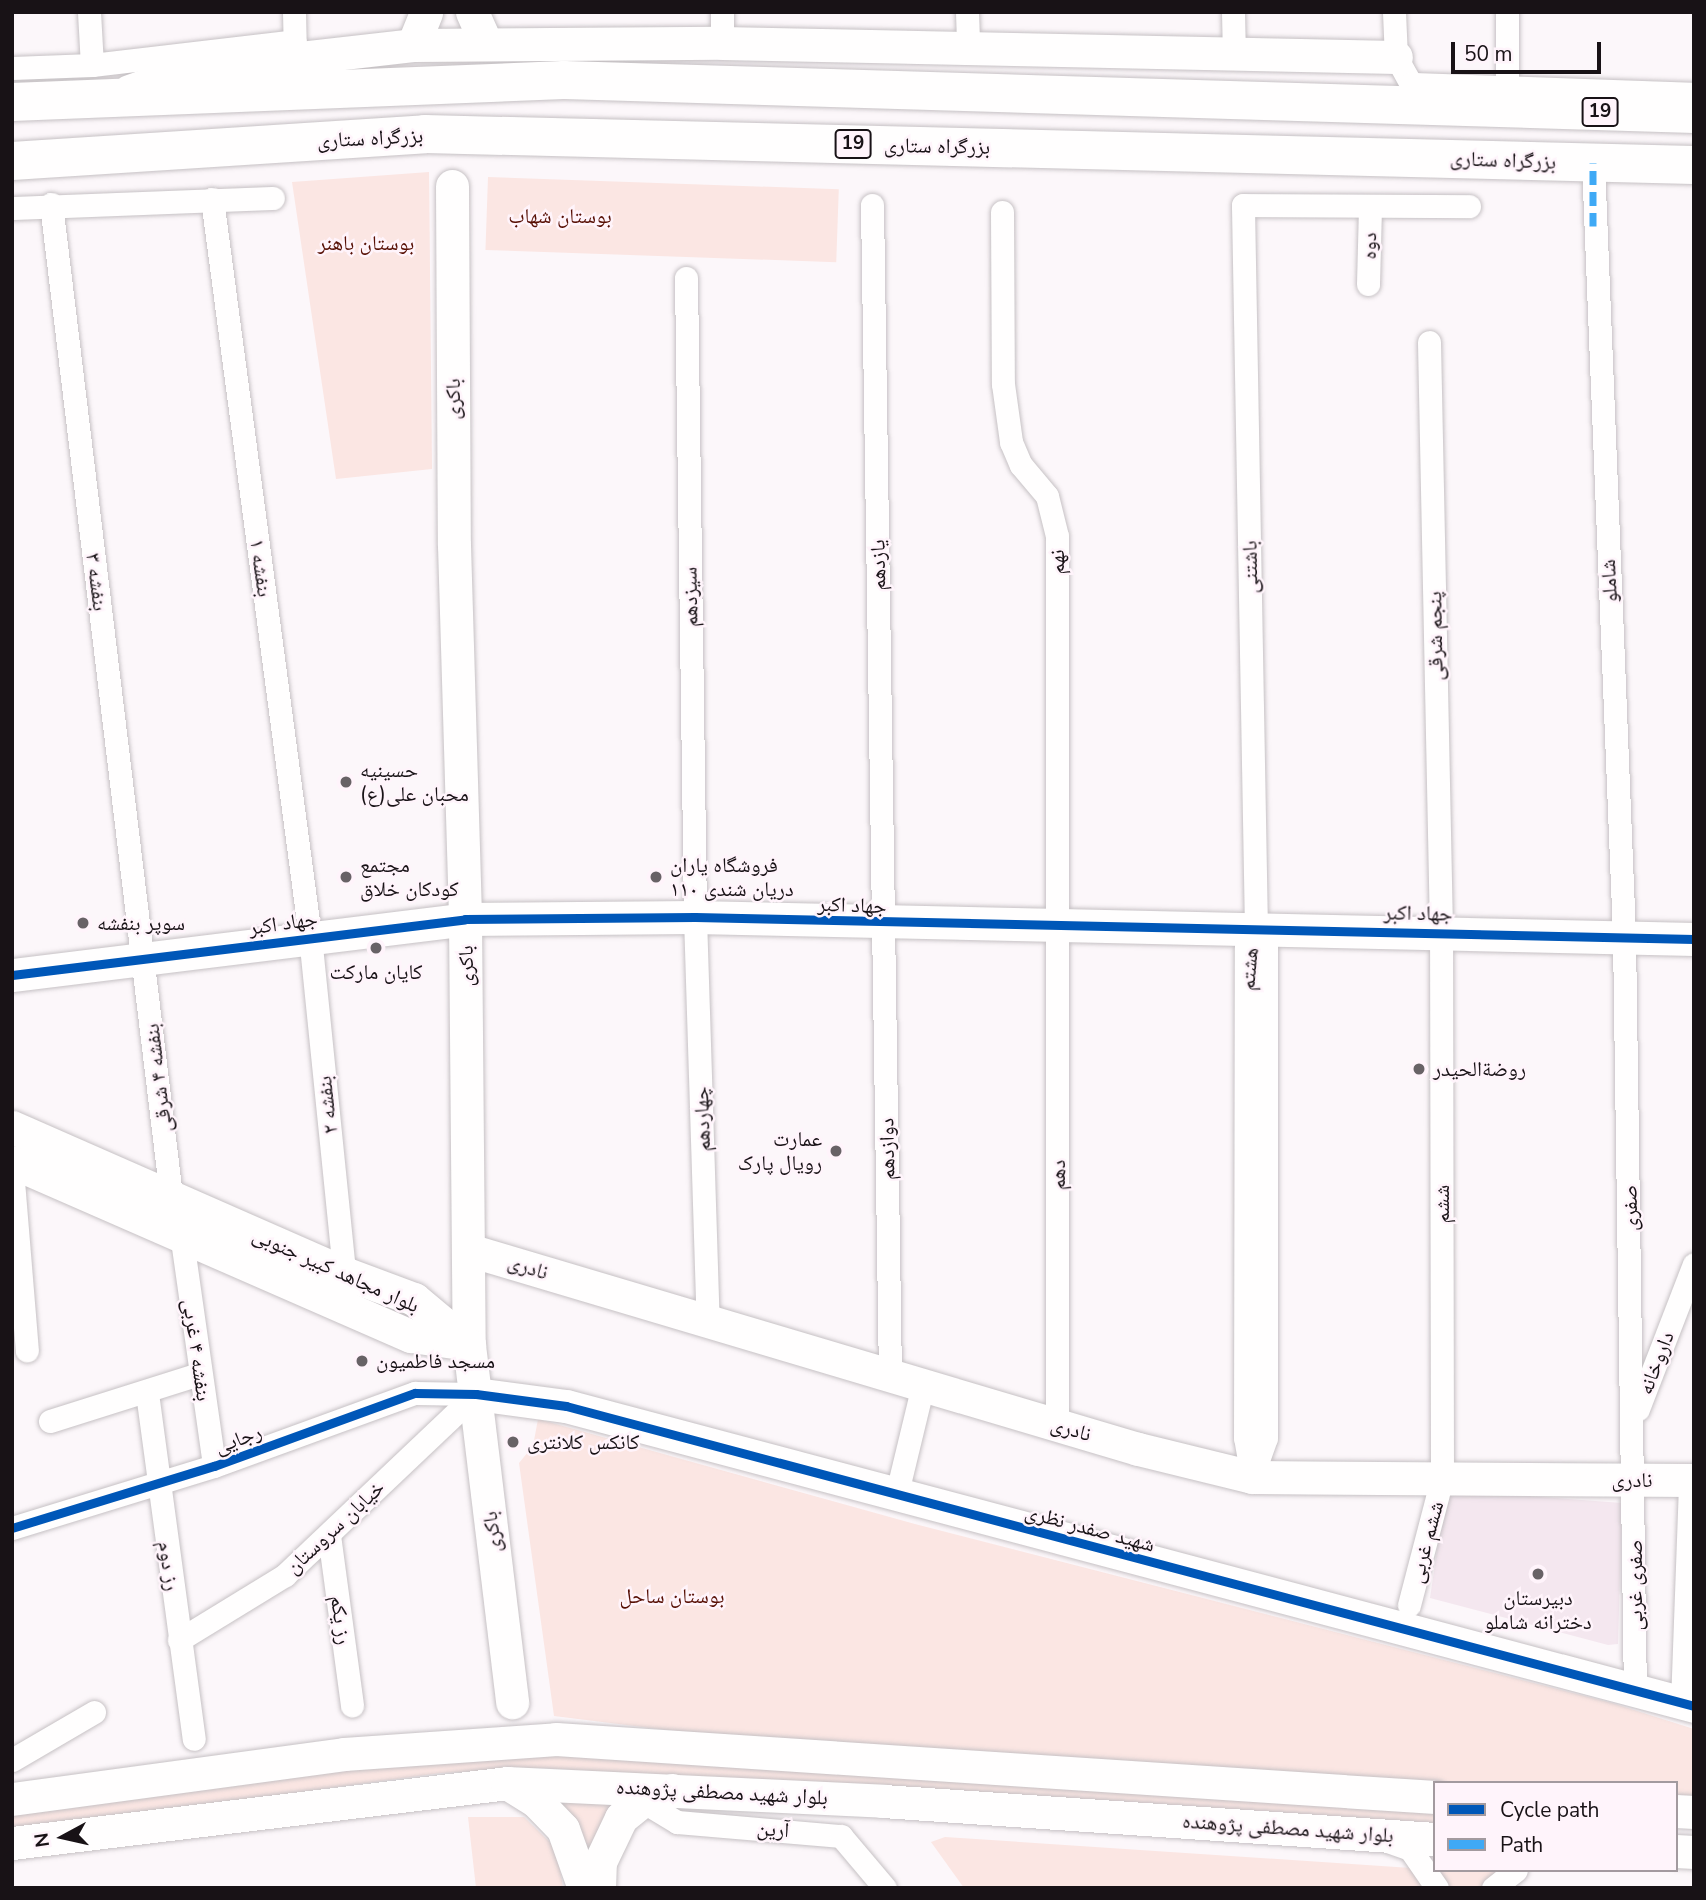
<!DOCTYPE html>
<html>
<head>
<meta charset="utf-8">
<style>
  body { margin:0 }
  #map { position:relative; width:1706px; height:1900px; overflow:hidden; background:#fcf7fa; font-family:"Nunito Sans","Noto Naskh Arabic",sans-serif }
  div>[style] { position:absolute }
  .built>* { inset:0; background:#f4e7ef }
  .green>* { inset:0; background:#fbe6e3; transform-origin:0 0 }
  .roads { filter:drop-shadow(0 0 2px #c6c1c4) drop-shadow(0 0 2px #c6c1c4) }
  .street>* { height:23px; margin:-11.5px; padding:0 11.5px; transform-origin:11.5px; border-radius:11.5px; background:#fffefe }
  .secondary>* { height:33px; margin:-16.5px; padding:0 16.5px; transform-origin:16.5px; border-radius:16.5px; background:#fffefe }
  .highway>* { height:38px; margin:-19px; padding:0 19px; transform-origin:19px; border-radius:19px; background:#fffefe }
  .quiet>* { height:7px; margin-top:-3.5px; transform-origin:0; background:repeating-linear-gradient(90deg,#3fa9f5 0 14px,transparent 0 21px) }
  .cycleway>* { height:9px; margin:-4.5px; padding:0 4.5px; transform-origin:4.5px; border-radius:4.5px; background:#0057b8 }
  .dots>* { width:19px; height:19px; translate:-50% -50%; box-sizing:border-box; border:4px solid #fff4fb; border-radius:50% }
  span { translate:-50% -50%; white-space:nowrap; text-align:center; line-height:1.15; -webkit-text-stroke:5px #fff4fb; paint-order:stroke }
  .shield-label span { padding:2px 5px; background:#fff4fb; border:2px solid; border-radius:5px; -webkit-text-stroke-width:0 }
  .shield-label { font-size:19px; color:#181216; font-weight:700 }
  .street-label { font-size:21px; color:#181216 }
  .park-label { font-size:21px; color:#570f04 }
  .poi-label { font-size:21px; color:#181216 }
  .left { translate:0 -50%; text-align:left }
  .right { translate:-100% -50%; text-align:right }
  .frame { position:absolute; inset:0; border:14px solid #181216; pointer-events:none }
  .legend { position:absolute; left:1433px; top:1781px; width:245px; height:91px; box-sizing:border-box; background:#fff4fb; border:2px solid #a39a9f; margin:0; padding:9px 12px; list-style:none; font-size:21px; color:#181216 }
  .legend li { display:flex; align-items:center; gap:14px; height:35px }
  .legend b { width:35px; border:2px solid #a39a9f }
  .north { position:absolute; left:28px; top:1802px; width:70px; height:70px; -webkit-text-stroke:5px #fff4fb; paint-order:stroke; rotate:262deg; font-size:19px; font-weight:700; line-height:28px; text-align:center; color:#181216 }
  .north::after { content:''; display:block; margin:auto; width:24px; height:32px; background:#181216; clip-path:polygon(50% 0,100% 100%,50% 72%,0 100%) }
  .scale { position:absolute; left:1451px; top:42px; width:150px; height:32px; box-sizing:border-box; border:4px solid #181216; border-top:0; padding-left:9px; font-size:21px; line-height:24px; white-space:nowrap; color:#181216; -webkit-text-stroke:5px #fff4fb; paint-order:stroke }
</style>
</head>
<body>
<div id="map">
  <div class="built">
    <i style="clip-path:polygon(1446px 1490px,1622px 1503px,1618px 1644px,1608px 1645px,1430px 1598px)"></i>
  </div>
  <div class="green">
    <i style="clip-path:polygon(429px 172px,432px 469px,336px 479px,292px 182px)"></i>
    <i style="left:488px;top:177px;width:351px;height:73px;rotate:2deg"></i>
    <i style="clip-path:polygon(538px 1419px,915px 1524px,1612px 1703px,1694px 1729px,1694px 1803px,1676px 1801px,1676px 1783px,1435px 1783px,755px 1741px,554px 1716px,519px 1463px,533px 1446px)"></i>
    <i style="clip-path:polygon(539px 1750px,1435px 1807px,1435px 1824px,541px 1768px,441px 1773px,12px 1831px,12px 1813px,291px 1774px)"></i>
    <i style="clip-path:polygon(535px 1795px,637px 1800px,593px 1864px)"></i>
    <i style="clip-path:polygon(468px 1817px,524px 1817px,557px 1849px,563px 1888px,476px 1888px)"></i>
    <i style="clip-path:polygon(945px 1837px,1411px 1868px,1428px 1888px,964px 1888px,931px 1842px)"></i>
    <i style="clip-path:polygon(1438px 1870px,1508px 1870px,1487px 1888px,1446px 1888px)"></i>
  </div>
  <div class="roads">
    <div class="street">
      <i style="left:89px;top:12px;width:53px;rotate:86.8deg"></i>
      <i style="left:294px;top:12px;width:43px;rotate:88.7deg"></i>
      <i style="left:722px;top:12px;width:31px;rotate:90deg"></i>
      <i style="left:967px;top:12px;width:37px;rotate:88deg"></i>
      <i style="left:1233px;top:12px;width:43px;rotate:88.7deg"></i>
      <i style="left:1394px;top:12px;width:45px;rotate:87.5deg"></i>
      <i style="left:1396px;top:57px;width:31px;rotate:61deg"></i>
      <i style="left:1411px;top:84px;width:283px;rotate:2deg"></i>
      <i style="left:12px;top:68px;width:80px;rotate:-2.1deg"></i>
      <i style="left:92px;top:65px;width:204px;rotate:-6.7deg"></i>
      <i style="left:1507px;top:87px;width:75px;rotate:-90deg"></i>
      <i style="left:1593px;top:163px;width:774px;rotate:87.7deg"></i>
      <i style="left:1624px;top:936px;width:755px;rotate:89.17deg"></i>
      <i style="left:212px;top:199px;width:743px;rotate:82.43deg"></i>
      <i style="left:310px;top:936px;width:339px;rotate:84.2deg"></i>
      <i style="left:51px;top:204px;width:999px;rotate:83.1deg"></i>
      <i style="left:872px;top:205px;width:1170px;rotate:89.12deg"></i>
      <i style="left:12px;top:208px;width:261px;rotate:-2.2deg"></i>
      <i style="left:1002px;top:212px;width:172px;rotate:89.7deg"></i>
      <i style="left:1003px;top:384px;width:59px;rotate:82.1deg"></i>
      <i style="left:1011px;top:442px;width:25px;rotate:67deg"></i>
      <i style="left:1021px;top:465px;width:40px;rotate:50deg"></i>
      <i style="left:1047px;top:496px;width:41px;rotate:76deg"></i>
      <i style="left:1057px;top:536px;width:889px;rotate:90deg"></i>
      <i style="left:686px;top:278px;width:639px;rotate:89.19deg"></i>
      <i style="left:695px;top:917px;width:404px;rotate:88.2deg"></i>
      <i style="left:1368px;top:284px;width:75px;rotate:-88.5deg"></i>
      <i style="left:12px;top:1169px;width:182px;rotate:85.3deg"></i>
      <i style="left:181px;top:1233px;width:235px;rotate:81.9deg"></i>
      <i style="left:147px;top:1393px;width:349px;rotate:82.3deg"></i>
      <i style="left:1638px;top:1409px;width:155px;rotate:-68.9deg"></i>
      <i style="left:50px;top:1421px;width:156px;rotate:-17.5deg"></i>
      <i style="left:1252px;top:1477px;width:41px;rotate:-70.3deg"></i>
      <i style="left:1266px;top:1438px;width:492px;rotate:-90deg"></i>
      <i style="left:1266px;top:946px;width:19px;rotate:-122deg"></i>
      <i style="left:1256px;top:930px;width:725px;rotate:-91.03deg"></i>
      <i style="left:1243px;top:205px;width:226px;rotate:0.3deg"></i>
      <i style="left:1252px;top:1477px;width:40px;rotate:-100deg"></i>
      <i style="left:1245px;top:1438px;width:490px;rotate:-89.9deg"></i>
      <i style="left:1246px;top:948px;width:21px;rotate:-61deg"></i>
      <i style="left:900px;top:1480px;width:98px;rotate:-76.4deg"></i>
      <i style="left:12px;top:1528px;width:211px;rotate:-17.1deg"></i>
      <i style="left:214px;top:1466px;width:214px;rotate:-20deg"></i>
      <i style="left:415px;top:1393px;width:61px;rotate:0.9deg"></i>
      <i style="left:329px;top:1535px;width:172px;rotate:82.3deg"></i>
      <i style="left:1409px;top:1605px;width:131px;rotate:-75.4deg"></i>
      <i style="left:1442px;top:1478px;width:548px;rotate:-90.1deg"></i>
      <i style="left:1441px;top:930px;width:588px;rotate:-91.17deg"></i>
      <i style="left:179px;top:1640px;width:124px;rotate:-31.5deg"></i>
      <i style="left:285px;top:1575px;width:263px;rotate:-43.5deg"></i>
      <i style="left:1682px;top:1703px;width:223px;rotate:-87.9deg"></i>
      <i style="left:12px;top:1760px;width:95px;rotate:-30.3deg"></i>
      <i style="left:642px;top:1801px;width:41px;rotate:31deg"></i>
      <i style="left:677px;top:1822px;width:165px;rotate:4.9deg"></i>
      <i style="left:841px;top:1836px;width:68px;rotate:49.8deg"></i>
      <i style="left:1390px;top:1842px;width:21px;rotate:19deg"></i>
      <i style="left:1410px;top:1849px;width:47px;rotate:55.3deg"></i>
      <i style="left:1493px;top:1888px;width:29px;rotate:-38deg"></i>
    </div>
    <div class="secondary">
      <i style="left:472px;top:12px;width:34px;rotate:66deg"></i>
      <i style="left:413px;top:45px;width:35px;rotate:-68deg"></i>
      <i style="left:129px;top:91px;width:60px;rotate:-19.3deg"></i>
      <i style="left:186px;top:71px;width:228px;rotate:-6.5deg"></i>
      <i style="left:413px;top:45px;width:309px;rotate:-0.4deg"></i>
      <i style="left:722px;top:43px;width:674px;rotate:1.19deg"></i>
      <i style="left:452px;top:186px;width:359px;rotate:89.7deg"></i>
      <i style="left:454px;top:545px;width:374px;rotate:88.3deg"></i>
      <i style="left:465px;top:919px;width:426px;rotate:89.5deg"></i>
      <i style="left:469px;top:1345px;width:360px;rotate:83.1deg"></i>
      <i style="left:12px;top:975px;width:456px;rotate:-7deg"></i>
      <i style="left:465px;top:919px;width:230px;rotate:-0.5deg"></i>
      <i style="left:695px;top:917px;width:999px;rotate:1.26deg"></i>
      <i style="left:12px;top:1127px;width:363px;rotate:23.7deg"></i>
      <i style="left:344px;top:1273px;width:75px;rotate:20.4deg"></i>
      <i style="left:414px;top:1299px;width:72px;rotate:39.9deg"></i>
      <i style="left:12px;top:1162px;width:435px;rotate:23.6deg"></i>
      <i style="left:411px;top:1336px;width:57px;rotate:8.1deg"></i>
      <i style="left:469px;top:1250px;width:698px;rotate:16.57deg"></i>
      <i style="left:1138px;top:1449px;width:117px;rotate:13.8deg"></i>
      <i style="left:1252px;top:1477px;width:442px;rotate:0.4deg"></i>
      <i style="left:476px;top:1394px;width:91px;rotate:7.6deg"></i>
      <i style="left:566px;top:1406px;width:1167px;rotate:14.89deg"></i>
      <i style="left:507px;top:1783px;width:36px;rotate:32deg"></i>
      <i style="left:537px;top:1802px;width:37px;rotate:46deg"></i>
      <i style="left:563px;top:1829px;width:63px;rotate:70.4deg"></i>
      <i style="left:12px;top:1799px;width:335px;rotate:-7.7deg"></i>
      <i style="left:344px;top:1754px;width:213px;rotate:-4deg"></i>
      <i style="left:556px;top:1739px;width:881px;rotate:3.78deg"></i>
      <i style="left:1676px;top:1811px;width:18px;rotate:3deg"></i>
      <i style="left:12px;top:1843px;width:499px;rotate:-6.9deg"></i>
      <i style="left:507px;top:1783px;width:376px;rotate:2.7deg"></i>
      <i style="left:883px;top:1801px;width:553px;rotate:3.94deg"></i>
      <i style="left:1676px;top:1851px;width:18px;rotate:3deg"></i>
      <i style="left:599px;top:1888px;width:26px;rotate:-88deg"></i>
      <i style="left:600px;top:1862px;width:49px;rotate:-64.5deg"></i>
      <i style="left:621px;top:1818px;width:27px;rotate:-39deg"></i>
      <i style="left:642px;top:1801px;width:32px;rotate:-20deg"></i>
    </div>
    <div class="highway">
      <i style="left:12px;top:102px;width:552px;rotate:-2.28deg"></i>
      <i style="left:564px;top:80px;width:1131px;rotate:1.72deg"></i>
      <i style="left:12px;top:161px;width:414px;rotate:-3.7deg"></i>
      <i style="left:425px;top:134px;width:1269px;rotate:1.4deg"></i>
    </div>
  </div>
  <div class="quiet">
    <i style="left:1593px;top:226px;width:63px;rotate:-90deg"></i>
  </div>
  <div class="cycleway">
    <i style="left:12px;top:975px;width:456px;rotate:-7deg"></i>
    <i style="left:465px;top:919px;width:230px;rotate:-0.5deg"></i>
    <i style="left:695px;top:917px;width:999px;rotate:1.26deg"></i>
    <i style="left:12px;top:1528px;width:211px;rotate:-17.1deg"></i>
    <i style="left:214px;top:1466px;width:214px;rotate:-20deg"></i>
    <i style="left:415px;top:1393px;width:61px;rotate:0.9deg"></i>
    <i style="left:476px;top:1394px;width:91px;rotate:7.6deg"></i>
    <i style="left:566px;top:1406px;width:1167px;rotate:14.89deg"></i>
  </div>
  <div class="dots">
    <i style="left:346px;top:782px;background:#686266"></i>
    <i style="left:346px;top:877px;background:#686266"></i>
    <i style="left:656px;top:877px;background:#686266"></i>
    <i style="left:83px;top:923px;background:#686266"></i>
    <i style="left:376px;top:948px;background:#686266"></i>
    <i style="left:1419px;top:1069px;background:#686266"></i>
    <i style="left:836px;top:1151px;background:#686266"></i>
    <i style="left:362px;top:1361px;background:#686266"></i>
    <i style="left:513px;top:1442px;background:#686266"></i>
    <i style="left:1538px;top:1574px;background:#686266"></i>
  </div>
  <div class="shield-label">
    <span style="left:1600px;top:112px">19</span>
    <span style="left:853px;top:144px">19</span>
  </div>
  <div class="street-label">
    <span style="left:370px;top:138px;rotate:-3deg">بزرگراه ستاری</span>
    <span style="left:937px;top:146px;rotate:1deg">بزرگراه ستاری</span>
    <span style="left:1503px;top:160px;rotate:2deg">بزرگراه ستاری</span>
    <span style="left:1369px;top:246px;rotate:-89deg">دوه</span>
    <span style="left:453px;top:399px;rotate:-90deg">باکری</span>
    <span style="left:1057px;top:562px;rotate:-90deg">نهم</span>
    <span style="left:878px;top:565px;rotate:-91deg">یازدهم</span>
    <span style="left:1250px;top:567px;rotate:-91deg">باشتنی</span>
    <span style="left:261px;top:568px;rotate:82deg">بنفشه ۱</span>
    <span style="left:1609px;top:581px;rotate:-93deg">شاملو</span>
    <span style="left:97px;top:582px;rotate:83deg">بنفشه ۳</span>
    <span style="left:690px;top:597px;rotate:-91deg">سیزدهم</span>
    <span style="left:1435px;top:636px;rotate:-91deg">پنجم شرقی</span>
    <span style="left:852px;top:905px;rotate:2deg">جهاد اکبر</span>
    <span style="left:1418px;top:913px;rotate:1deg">جهاد اکبر</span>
    <span style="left:283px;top:923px;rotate:-8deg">جهاد اکبر</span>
    <span style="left:466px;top:966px;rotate:-91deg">باکری</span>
    <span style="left:1249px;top:969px;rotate:-85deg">هشتم</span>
    <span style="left:158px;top:1078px;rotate:-97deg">بنفشه ۴ شرقی</span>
    <span style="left:327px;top:1105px;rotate:-96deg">بنفشه ۲</span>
    <span style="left:702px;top:1119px;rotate:-92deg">چهاردهم</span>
    <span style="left:887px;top:1149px;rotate:-91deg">دوازدهم</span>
    <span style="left:1058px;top:1175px;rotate:-90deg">دهم</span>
    <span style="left:1442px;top:1204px;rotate:-90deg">ششم</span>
    <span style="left:1630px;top:1208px;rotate:-91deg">صفری</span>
    <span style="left:528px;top:1267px;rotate:17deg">نادری</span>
    <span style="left:336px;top:1270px;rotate:24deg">بلوار مجاهد کبیر جنوبی</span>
    <span style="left:197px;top:1350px;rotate:82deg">بنفشه ۴ غربی</span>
    <span style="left:1656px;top:1363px;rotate:-69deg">داروخانه</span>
    <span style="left:1071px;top:1429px;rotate:16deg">نادری</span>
    <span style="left:238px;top:1439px;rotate:-20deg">رجایی</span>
    <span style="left:1632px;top:1480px">نادری</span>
    <span style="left:335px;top:1527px;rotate:-43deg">خیابان سروستان</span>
    <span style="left:1090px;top:1528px;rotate:15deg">شهید صفدر نظری</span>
    <span style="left:492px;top:1532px;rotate:-97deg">باکری</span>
    <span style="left:1426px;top:1542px;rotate:-75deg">ششم غربی</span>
    <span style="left:169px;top:1566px;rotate:82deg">رز دوم</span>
    <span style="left:1635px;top:1585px;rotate:-90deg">صفری غربی</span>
    <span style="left:341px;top:1620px;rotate:82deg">رز یکم</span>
    <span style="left:722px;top:1792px;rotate:3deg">بلوار شهید مصطفی پژوهنده</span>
    <span style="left:1288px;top:1828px;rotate:4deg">بلوار شهید مصطفی پژوهنده</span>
    <span style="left:773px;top:1829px;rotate:4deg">آرین</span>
  </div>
  <div class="park-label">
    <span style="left:560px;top:216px">بوستان شهاب</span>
    <span style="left:366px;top:243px">بوستان باهنر</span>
    <span style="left:672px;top:1596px">بوستان ساحل</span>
  </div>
  <div class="poi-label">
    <span class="left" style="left:360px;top:782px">حسینیه<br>محبان علی(ع)</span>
    <span class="left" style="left:360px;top:877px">مجتمع<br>کودکان خلاق</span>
    <span class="left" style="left:670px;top:877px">فروشگاه یاران<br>دریان شندی ۱۱۰</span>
    <span class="left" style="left:97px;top:923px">سوپر بنفشه</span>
    <span style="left:376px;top:972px">کایان مارکت</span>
    <span class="left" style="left:1433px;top:1069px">روضةالحیدر</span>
    <span class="right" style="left:822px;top:1151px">عمارت<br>رویال پارک</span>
    <span class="left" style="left:376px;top:1361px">مسجد فاطمیون</span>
    <span class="left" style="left:527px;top:1442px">کانکس کلانتری</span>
    <span style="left:1538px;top:1610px">دبیرستان<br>دخترانه شاملو</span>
  </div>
  <div class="frame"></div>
  <ul class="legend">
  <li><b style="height:9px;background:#0057b8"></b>Cycle path</li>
  <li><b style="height:9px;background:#3fa9f5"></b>Path</li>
  </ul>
  <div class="north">N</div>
  <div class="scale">50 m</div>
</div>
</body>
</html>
